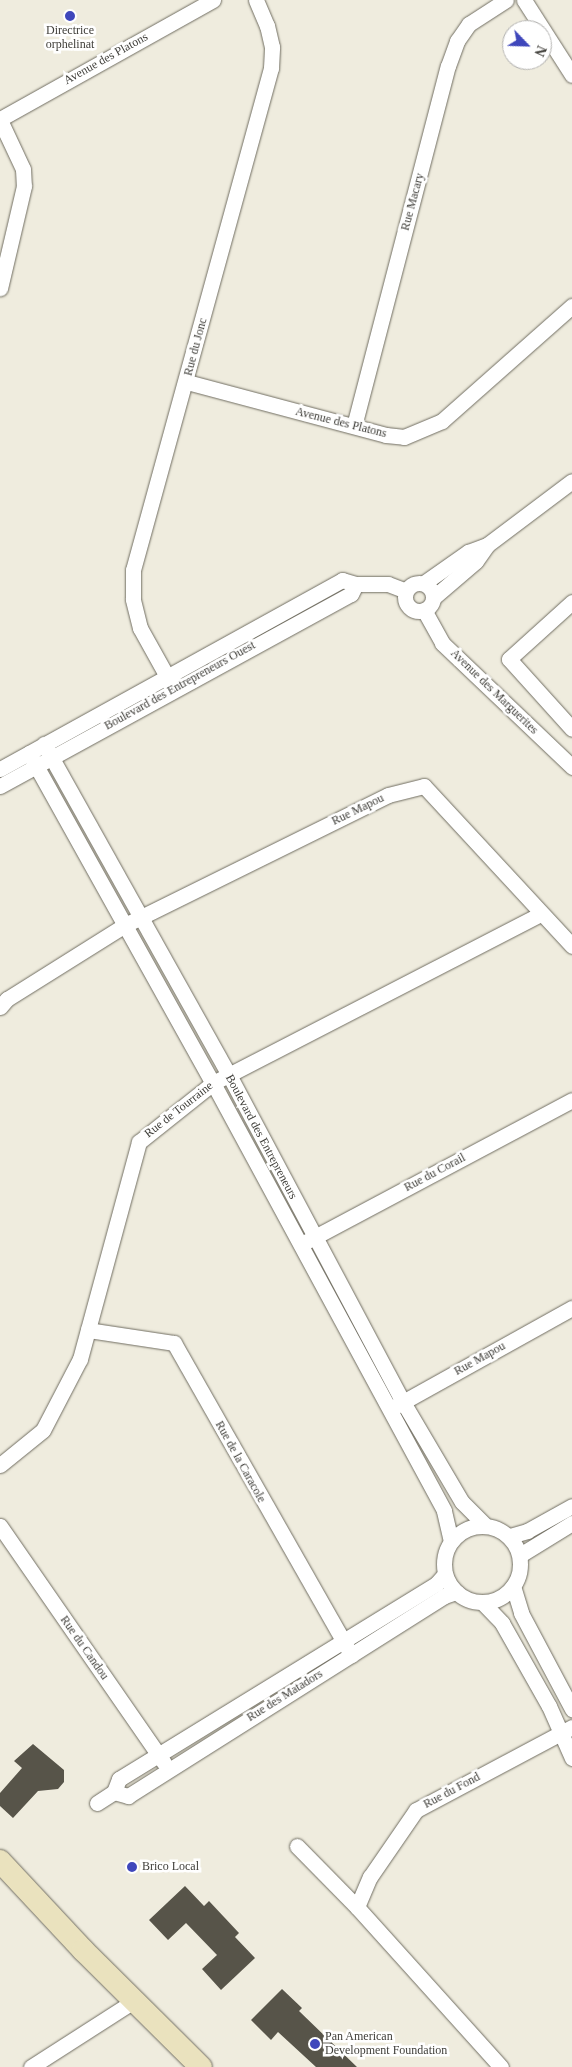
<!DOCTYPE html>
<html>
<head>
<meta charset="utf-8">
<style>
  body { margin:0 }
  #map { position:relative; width:572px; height:2067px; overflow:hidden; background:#efecde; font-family:"Times New Roman",serif }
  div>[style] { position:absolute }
  .building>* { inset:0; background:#575449 }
  .roads { filter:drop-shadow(0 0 1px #706d61) drop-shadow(0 0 1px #706d61) }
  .minor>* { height:15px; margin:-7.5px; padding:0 7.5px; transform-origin:7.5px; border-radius:7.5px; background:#fff }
  .minor>.ring { margin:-7.5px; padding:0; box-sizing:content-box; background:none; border:15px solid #fff; border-radius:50% }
  .secondary>* { height:22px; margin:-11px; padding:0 11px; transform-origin:11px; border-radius:11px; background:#eae2be }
  .dots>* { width:14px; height:14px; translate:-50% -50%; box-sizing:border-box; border:2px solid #fff; border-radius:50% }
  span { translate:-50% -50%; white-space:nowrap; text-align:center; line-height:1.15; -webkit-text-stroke:5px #fff; paint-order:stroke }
  .poi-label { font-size:12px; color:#3e3d38 }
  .left { translate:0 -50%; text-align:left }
  .street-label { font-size:12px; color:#3e3d38 }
  .north { position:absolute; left:502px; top:20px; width:50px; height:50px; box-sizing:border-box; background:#fff; border:1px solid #b2b1af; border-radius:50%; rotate:114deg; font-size:14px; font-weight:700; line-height:20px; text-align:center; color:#3e3d38 }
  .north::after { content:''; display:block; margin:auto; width:18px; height:22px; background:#3f47bb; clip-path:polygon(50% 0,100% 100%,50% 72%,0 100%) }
</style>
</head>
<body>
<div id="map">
  <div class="building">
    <i style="clip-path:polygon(33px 1744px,64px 1770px,64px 1782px,58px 1789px,38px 1791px,13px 1818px,0 1806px,0 1793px,22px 1768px,14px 1761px)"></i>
    <i style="clip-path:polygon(185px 1886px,204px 1906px,209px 1901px,239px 1933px,235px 1937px,255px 1958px,221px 1990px,202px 1969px,217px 1955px,186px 1923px,168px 1940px,149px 1920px)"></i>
    <i style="clip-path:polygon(282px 1989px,302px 2008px,299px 2011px,357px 2067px,316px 2067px,278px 2032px,271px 2040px,251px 2020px)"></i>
  </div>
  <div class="roads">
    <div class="minor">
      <i style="left:524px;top:0;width:89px;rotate:57.4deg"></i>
      <i style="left:0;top:119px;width:244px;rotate:-29.2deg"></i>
      <i style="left:0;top:120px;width:54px;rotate:64.9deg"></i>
      <i style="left:23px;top:169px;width:17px;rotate:87deg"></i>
      <i style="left:24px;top:186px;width:105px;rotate:103.2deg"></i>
      <i style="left:187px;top:382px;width:206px;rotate:14.9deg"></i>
      <i style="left:386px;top:435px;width:18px;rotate:6deg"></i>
      <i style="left:404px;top:437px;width:41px;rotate:-22.8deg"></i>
      <i style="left:442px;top:421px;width:174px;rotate:-41.5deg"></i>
      <i style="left:354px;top:426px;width:372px;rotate:-75.4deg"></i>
      <i style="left:448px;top:66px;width:27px;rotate:-70deg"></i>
      <i style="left:457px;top:41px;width:21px;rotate:-55deg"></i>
      <i style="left:469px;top:24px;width:44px;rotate:-33deg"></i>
      <i class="ring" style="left:405px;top:583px;width:13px;height:13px"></i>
      <i style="left:424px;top:583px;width:54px;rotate:-35.2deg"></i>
      <i style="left:468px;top:552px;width:20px;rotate:-20deg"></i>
      <i style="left:487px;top:545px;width:106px;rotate:-37deg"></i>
      <i style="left:434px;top:597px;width:55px;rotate:-40.6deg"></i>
      <i style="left:476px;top:561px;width:19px;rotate:-55deg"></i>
      <i style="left:572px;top:602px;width:85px;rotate:137.9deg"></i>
      <i style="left:509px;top:659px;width:94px;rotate:48deg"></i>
      <i style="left:424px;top:610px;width:38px;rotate:61deg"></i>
      <i style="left:442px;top:643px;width:180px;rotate:43.6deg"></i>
      <i style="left:174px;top:689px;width:70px;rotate:-119.1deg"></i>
      <i style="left:140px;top:628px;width:30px;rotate:-104deg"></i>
      <i style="left:133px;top:599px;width:29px;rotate:-90deg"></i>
      <i style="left:133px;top:570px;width:521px;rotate:-74.63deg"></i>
      <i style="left:271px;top:68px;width:21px;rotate:-87deg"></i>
      <i style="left:272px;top:47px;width:22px;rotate:-103deg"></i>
      <i style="left:267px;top:26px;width:28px;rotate:-113deg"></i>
      <i style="left:44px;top:744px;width:379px;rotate:60.8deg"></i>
      <i style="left:229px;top:1075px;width:370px;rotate:62deg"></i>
      <i style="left:403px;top:1402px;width:116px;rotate:59.5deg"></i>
      <i style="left:462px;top:1502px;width:33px;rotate:45deg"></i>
      <i style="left:29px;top:753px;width:378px;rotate:60.9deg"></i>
      <i style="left:213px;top:1083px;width:486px;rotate:61.6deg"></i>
      <i style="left:444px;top:1511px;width:31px;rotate:77deg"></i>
      <i style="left:0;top:769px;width:391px;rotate:-28.9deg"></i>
      <i style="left:342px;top:580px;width:15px;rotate:16deg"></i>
      <i style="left:356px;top:584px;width:32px"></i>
      <i style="left:388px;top:584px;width:19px;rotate:21deg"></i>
      <i style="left:0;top:786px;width:400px;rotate:-28.7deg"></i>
      <i style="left:351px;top:594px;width:11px;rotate:-63deg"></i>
      <i style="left:0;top:1007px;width:11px;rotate:-49deg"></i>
      <i style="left:7px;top:999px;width:139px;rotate:-32.1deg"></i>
      <i style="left:125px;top:925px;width:293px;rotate:-26.3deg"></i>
      <i style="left:388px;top:795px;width:37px;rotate:-14deg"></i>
      <i style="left:424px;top:786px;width:218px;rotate:47.2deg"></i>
      <i style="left:307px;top:1241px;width:300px;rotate:-28deg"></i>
      <i style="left:88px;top:1330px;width:87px;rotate:8.6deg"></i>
      <i style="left:174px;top:1343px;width:359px;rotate:60.4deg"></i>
      <i style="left:394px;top:1407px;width:204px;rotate:-29.1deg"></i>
      <i style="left:0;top:1465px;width:55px;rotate:-39.1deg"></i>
      <i style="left:43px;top:1430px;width:80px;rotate:-62.5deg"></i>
      <i style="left:80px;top:1359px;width:225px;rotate:-74.8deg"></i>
      <i style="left:139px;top:1142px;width:95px;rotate:-38.6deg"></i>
      <i style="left:213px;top:1083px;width:369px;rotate:-27.3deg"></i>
      <i class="ring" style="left:444px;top:1526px;width:61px;height:61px"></i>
      <i style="left:0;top:1526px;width:288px;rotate:55.3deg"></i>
      <i style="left:510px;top:1536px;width:18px;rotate:-16deg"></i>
      <i style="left:527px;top:1531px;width:51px;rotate:-29.1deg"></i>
      <i style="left:520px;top:1555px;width:61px;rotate:-31.6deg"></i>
      <i style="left:513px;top:1586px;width:28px;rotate:73deg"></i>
      <i style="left:521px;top:1613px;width:109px;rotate:62deg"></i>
      <i style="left:482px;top:1602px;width:29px;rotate:46deg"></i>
      <i style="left:502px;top:1623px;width:95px;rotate:60.5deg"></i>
      <i style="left:549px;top:1706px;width:57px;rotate:66.1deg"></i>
      <i style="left:114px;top:1792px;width:14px;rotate:-69deg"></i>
      <i style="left:119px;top:1779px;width:374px;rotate:-31.6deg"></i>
      <i style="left:437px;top:1583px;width:12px;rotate:-48deg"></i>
      <i style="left:97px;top:1803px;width:20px;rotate:-33deg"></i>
      <i style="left:114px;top:1792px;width:15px;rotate:16deg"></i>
      <i style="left:128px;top:1796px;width:374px;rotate:-32.3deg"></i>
      <i style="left:444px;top:1596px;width:13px;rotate:-18deg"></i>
      <i style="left:297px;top:1846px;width:86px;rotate:45.5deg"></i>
      <i style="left:31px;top:2067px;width:122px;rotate:-32.7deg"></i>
      <i style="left:501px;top:2067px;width:215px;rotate:-132deg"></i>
      <i style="left:357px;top:1907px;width:33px;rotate:-67deg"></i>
      <i style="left:370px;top:1877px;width:81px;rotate:-55.5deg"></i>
      <i style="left:416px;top:1810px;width:177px;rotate:-28deg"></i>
    </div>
    <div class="secondary">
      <i style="left:0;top:1861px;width:122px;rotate:47deg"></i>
      <i style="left:83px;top:1950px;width:166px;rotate:44.8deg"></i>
    </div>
  </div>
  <div class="dots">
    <i style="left:70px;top:16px;background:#3f47bb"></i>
    <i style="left:132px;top:1867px;background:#3f47bb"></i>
    <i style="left:315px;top:2044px;background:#3f47bb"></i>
  </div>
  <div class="poi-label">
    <span style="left:70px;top:38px">Directrice<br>orphelinat</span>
    <span class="left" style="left:142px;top:1867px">Brico Local</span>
    <span class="left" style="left:325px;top:2044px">Pan American<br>Development Foundation</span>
  </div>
  <div class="street-label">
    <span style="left:106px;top:59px;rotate:-29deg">Avenue des Platons</span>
    <span style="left:413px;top:202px;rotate:-75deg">Rue Macary</span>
    <span style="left:196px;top:347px;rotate:-75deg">Rue du Jonc</span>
    <span style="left:341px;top:423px;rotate:14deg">Avenue des Platons</span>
    <span style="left:180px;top:686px;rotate:-29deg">Boulevard des Entrepreneurs Ouest</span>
    <span style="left:494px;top:692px;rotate:44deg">Avenue des Marguerites</span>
    <span style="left:358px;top:810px;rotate:-26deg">Rue Mapou</span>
    <span style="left:179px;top:1110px;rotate:-38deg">Rue de Tourraine</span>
    <span style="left:261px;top:1137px;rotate:62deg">Boulevard des Entrepreneurs</span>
    <span style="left:435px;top:1173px;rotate:-28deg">Rue du Corail</span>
    <span style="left:480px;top:1359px;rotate:-29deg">Rue Mapou</span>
    <span style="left:240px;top:1462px;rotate:61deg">Rue de la Caracole</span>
    <span style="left:84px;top:1648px;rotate:55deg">Rue du Candou</span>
    <span style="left:285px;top:1696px;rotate:-32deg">Rue des Matadors</span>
    <span style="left:452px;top:1791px;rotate:-28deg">Rue du Fond</span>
  </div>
  <div class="north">N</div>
</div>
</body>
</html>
